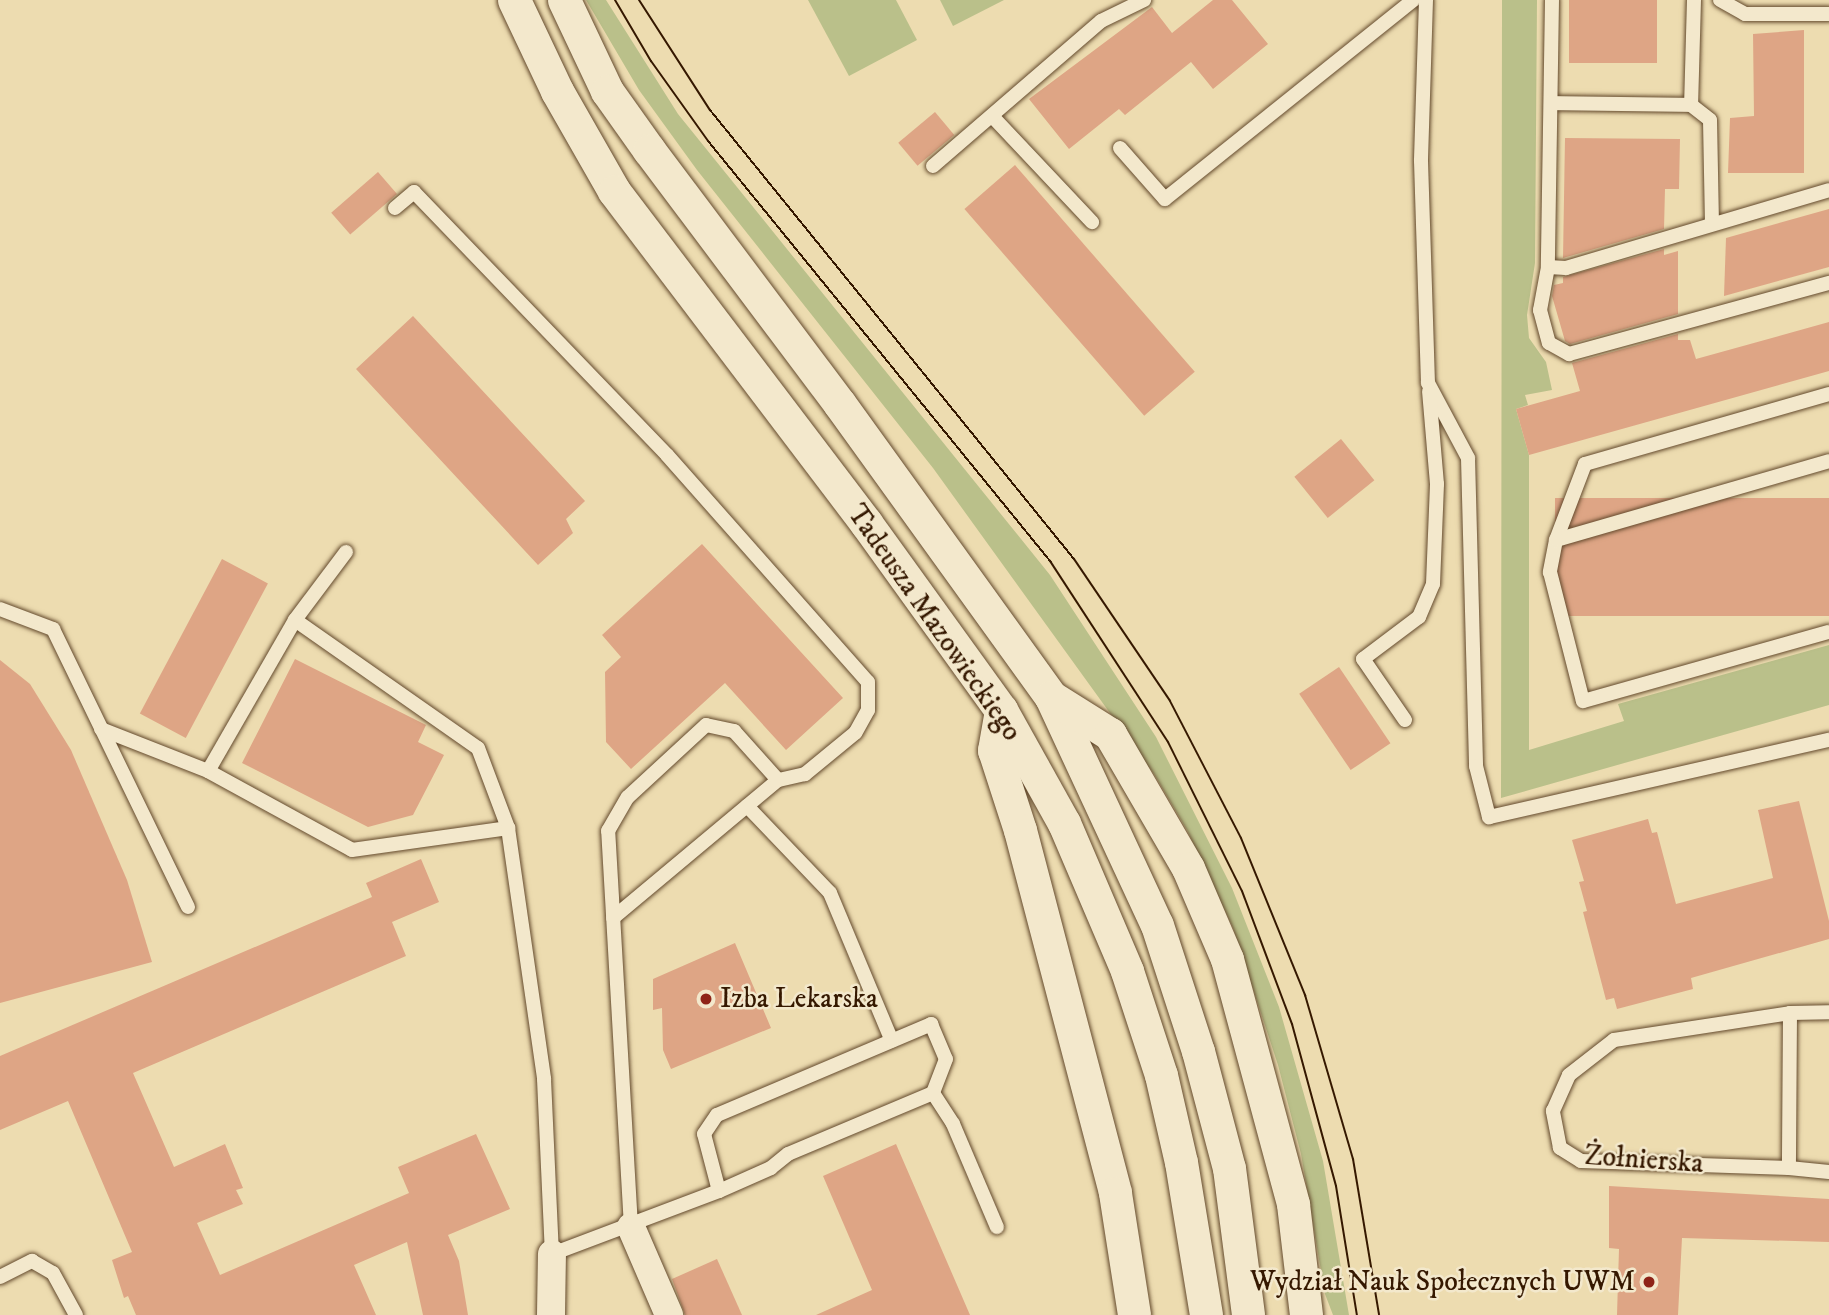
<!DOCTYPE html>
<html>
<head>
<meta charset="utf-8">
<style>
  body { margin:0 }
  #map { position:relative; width:1829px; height:1315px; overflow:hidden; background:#eddcb0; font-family:"IM FELL DW Pica",serif }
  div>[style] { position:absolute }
  .green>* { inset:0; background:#bac08a }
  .building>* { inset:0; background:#dea585; transform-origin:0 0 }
  .roads { filter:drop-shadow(0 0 2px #63492c) drop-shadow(0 0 2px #63492c) }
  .service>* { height:14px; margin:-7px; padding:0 7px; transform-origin:7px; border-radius:7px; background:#f3e8cc }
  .minor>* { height:28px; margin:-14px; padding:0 14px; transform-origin:14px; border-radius:14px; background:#f3e8cc }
  .tertiary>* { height:33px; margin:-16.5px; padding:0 16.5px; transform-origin:16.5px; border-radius:16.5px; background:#f3e8cc }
  .tram>* { height:2px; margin:-1px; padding:0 1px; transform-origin:1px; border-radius:1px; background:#351800 }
  .dots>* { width:19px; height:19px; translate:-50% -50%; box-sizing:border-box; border:4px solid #f3e8cc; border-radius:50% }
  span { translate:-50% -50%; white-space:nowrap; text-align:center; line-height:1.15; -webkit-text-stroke:5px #f3e8cc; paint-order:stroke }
  .street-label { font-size:28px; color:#351800 }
  .poi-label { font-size:28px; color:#351800 }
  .left { translate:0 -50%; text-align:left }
  .right { translate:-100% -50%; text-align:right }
</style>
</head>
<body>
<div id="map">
  <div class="green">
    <i style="clip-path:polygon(586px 0,606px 0,678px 114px,1050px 575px,1156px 737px,1232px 888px,1279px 1007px,1323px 1161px,1349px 1315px,1333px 1315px,1325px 1294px,1301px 1154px,1278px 1065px,1233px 928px,1187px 830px,1154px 774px,933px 468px,697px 170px,639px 90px)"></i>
    <i style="clip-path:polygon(808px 0,896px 0,917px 40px,849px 76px)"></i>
    <i style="clip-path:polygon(940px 0,1004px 0,953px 26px)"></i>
    <i style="clip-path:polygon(1502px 0,1537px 0,1535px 263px,1527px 315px,1529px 338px,1546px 362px,1552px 390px,1525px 395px,1528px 405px,1516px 409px,1529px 455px,1529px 750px,1624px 721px,1618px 704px,1829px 645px,1829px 705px,1501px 798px)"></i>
  </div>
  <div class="building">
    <i style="clip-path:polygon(1213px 0,1232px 0,1268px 44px,1213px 89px,1191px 62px,1125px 115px,1119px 109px,1069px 149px,1029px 99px,1152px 7px,1172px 33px)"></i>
    <i style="left:1569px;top:0;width:88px;height:63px"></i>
    <i style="clip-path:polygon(1804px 30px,1804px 173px,1728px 173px,1730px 118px,1754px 116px,1753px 34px)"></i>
    <i style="left:935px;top:112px;width:30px;height:48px;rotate:50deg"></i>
    <i style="clip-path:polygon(1565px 138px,1680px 139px,1679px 189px,1665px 189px,1664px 229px,1563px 258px)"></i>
    <i style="left:1015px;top:165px;width:274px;height:67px;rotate:49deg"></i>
    <i style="left:378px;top:172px;width:29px;height:62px;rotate:49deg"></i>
    <i style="clip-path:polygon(1829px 209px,1829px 267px,1724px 296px,1726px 238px)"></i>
    <i style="clip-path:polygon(1664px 249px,1664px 255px,1678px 251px,1678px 314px,1570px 344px,1565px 341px,1552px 296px,1554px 285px,1563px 283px,1563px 277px)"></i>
    <i style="clip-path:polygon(413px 316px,585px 501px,566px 519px,573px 533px,538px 565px,356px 369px)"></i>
    <i style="clip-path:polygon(1829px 322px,1829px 371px,1529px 455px,1516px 409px,1580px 391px,1572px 363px,1678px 334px,1678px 340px,1690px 340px,1696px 359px)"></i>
    <i style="left:1341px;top:439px;width:53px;height:60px;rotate:51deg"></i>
    <i style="left:1829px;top:498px;width:118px;height:274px;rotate:90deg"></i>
    <i style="clip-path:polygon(702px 544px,843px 698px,786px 750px,725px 683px,631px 769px,606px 742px,605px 672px,621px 657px,602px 635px)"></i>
    <i style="left:222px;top:559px;width:52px;height:175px;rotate:28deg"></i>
    <i style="clip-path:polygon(295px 659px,426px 725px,418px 742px,444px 755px,413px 815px,368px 827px,242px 763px)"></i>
    <i style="clip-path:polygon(0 660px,30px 684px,71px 750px,127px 880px,152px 962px,0 1003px)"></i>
    <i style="left:1339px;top:667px;width:92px;height:48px;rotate:56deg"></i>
    <i style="clip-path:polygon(1799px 801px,1829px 921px,1829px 939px,1691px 978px,1693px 989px,1617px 1009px,1614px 998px,1606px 1000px,1583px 912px,1587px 911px,1579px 882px,1584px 881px,1572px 840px,1648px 819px,1652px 833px,1657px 832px,1676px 904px,1773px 878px,1758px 810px)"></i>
    <i style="clip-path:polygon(421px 859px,439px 902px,392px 922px,406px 956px,133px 1073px,174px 1167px,225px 1144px,243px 1188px,236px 1190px,243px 1204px,197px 1223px,220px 1275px,409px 1193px,398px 1167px,476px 1134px,510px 1209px,448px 1235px,459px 1261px,468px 1315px,423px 1315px,407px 1242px,354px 1265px,376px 1315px,136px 1315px,128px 1296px,124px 1298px,112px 1260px,132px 1252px,68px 1101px,0 1130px,0 1056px,372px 897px,366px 883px)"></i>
    <i style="clip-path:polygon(735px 943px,771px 1028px,671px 1069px,663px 1050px,662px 1008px,653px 1010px,653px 979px)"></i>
    <i style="clip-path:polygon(896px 1144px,970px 1315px,816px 1315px,872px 1290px,823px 1176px)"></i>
    <i style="clip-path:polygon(1609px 1186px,1829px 1199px,1829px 1242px,1682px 1238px,1678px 1315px,1617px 1315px,1619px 1249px,1609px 1248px)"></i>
    <i style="clip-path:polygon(717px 1259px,742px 1315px,685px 1315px,672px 1279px)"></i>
  </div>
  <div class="roads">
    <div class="service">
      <i style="left:1426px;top:0;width:161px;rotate:91.8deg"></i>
      <i style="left:1421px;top:161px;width:222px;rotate:88.2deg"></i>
      <i style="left:1428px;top:383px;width:85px;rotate:61.9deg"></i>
      <i style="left:1468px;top:458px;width:308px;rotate:88.5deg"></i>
      <i style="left:1476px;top:766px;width:53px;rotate:75.7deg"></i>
      <i style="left:1489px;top:817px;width:349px;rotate:-12.8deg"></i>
      <i style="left:1552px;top:0;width:267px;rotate:90.9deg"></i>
      <i style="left:1548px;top:267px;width:44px;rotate:100.5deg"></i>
      <i style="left:1540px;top:310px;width:34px;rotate:75deg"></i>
      <i style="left:1549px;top:343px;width:23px;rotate:29deg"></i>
      <i style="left:1569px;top:354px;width:270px;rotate:-15.3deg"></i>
      <i style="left:1694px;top:0;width:105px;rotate:91.6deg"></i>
      <i style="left:1691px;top:105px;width:24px;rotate:38deg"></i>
      <i style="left:1710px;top:120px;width:104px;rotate:88.9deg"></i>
      <i style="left:1720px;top:0;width:29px;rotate:29deg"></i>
      <i style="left:1745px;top:14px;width:84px"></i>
      <i style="left:1551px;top:103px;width:140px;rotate:0.8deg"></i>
      <i style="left:992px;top:116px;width:146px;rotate:46.7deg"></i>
      <i style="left:1120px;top:148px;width:68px;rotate:48.6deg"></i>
      <i style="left:1165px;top:199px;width:318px;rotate:-38.7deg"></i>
      <i style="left:933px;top:166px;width:222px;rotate:-40.8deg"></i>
      <i style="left:1101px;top:21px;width:48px;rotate:-26deg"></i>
      <i style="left:395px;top:208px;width:25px;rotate:-40deg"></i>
      <i style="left:414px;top:192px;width:365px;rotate:46.1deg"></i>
      <i style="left:667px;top:455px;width:303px;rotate:48.5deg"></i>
      <i style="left:868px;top:682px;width:28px;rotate:90deg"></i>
      <i style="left:868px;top:710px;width:26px;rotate:119deg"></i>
      <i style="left:855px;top:733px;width:65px;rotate:140.6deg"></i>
      <i style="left:805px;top:774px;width:28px;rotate:167deg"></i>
      <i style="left:778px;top:780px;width:215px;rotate:140.1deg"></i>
      <i style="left:1548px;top:267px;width:18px;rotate:3deg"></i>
      <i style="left:1566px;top:268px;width:274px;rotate:-16.5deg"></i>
      <i style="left:1829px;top:394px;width:254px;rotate:164deg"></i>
      <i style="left:1585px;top:464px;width:81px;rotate:110.9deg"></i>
      <i style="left:1556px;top:540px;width:33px;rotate:101deg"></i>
      <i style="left:1550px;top:572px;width:133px;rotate:75.7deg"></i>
      <i style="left:1583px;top:701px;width:255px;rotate:-15.7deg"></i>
      <i style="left:1556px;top:540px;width:284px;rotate:-16.1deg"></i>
      <i style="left:346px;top:552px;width:85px;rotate:126.9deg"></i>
      <i style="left:295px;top:620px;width:174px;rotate:119.9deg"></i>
      <i style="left:208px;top:771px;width:164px;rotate:28.7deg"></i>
      <i style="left:352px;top:850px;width:158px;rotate:-8deg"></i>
      <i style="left:0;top:609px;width:57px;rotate:20.7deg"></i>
      <i style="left:53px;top:629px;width:309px;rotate:64.1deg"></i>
      <i style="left:295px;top:620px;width:223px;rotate:35deg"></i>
      <i style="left:478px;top:748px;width:85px;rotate:69.4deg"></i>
      <i style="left:508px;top:828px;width:254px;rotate:81.8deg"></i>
      <i style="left:544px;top:1079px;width:175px;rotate:87.4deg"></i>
      <i style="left:552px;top:1254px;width:178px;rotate:-20.7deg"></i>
      <i style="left:719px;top:1191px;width:59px;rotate:-104.7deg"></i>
      <i style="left:704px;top:1134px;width:23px;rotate:-56deg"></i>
      <i style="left:717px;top:1115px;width:233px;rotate:-23deg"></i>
      <i style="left:931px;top:1024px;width:38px;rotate:67deg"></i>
      <i style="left:946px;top:1059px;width:36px;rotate:111deg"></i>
      <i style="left:933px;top:1093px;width:157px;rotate:157.2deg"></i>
      <i style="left:788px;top:1154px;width:22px;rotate:141deg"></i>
      <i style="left:771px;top:1168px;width:57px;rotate:156.1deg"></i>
      <i style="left:1405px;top:720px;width:74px;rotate:-124.5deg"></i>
      <i style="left:1363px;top:659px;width:70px;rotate:-36.9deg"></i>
      <i style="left:1419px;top:617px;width:36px;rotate:-67deg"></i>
      <i style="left:1433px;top:584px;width:100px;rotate:-87.7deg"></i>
      <i style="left:1437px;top:484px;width:93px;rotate:-94.9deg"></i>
      <i style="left:101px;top:729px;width:115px;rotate:21.4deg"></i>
      <i style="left:747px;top:806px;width:120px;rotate:46.3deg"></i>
      <i style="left:830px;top:893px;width:160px;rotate:67.3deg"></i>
      <i style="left:1790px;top:1013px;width:155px;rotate:90.4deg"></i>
      <i style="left:1789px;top:1168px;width:40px;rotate:5.7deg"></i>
      <i style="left:933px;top:1093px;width:37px;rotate:57deg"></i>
      <i style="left:953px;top:1124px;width:112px;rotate:66.9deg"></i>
      <i style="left:1789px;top:1168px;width:208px;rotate:-178.1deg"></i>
      <i style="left:1581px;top:1161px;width:25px;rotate:-148deg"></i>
      <i style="left:1560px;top:1148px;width:38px;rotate:-101deg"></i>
      <i style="left:1553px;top:1111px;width:39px;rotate:-66deg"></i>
      <i style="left:1569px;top:1075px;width:57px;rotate:-37.9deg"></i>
      <i style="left:1614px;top:1040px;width:178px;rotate:-8.7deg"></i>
      <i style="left:1790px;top:1013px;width:39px;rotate:-1deg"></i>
      <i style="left:631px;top:1227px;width:397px;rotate:-93.3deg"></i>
      <i style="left:608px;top:831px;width:39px;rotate:-60deg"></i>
      <i style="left:628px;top:797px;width:106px;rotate:-42.7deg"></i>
      <i style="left:706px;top:725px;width:29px;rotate:12deg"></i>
      <i style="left:734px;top:731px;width:66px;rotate:48.1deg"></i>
      <i style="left:0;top:1277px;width:36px;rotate:-27deg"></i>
      <i style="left:32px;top:1261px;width:24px;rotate:30deg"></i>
      <i style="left:53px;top:1273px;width:48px;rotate:61.3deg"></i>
    </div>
    <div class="minor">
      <i style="left:631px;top:1227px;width:96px;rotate:66.6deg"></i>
      <i style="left:551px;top:1315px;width:61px;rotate:-89.1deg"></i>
    </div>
    <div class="tertiary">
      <i style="left:514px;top:0;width:101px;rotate:64.7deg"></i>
      <i style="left:557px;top:91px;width:115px;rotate:60.3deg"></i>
      <i style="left:614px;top:191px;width:417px;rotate:52.8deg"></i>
      <i style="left:866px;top:523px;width:231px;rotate:54.2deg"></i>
      <i style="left:1001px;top:710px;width:129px;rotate:60.9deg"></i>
      <i style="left:1064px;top:823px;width:161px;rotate:66.9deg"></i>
      <i style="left:1127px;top:971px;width:109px;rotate:71.9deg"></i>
      <i style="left:1161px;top:1075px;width:89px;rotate:77.1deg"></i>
      <i style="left:1181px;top:1162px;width:155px;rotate:80.7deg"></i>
      <i style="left:564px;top:0;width:101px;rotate:64.7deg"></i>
      <i style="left:607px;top:91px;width:72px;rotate:54.6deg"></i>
      <i style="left:649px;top:150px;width:316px;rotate:53.1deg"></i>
      <i style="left:839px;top:403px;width:362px;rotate:54.2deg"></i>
      <i style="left:1051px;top:697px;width:251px;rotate:65.1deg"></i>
      <i style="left:1157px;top:925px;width:133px;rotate:72deg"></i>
      <i style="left:1198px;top:1051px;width:121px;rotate:75.2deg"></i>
      <i style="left:1229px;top:1168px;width:148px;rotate:82.6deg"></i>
      <i style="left:1051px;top:697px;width:70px;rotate:32.1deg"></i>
      <i style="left:1110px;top:734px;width:155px;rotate:59.8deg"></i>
      <i style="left:1188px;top:868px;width:99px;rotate:66.8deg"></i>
      <i style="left:1227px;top:959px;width:254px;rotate:74.9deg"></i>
      <i style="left:1293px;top:1204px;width:112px;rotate:83.3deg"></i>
      <i style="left:1001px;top:710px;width:41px;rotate:99.9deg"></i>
      <i style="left:994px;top:750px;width:84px;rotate:72deg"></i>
      <i style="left:1020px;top:830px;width:375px;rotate:75.3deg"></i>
      <i style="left:1115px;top:1193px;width:123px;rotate:81.1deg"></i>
    </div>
  </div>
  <div class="tram">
    <i style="left:615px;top:0;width:71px;rotate:59.5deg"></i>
    <i style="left:651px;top:61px;width:98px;rotate:54.5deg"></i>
    <i style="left:708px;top:141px;width:542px;rotate:50.84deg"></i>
    <i style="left:1050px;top:561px;width:216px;rotate:56.9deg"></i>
    <i style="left:1168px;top:742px;width:166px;rotate:63.6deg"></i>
    <i style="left:1242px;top:891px;width:142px;rotate:69.4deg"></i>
    <i style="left:1292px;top:1024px;width:168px;rotate:74.8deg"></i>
    <i style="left:1336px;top:1186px;width:131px;rotate:80.8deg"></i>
    <i style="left:639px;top:0;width:131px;rotate:57.2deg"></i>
    <i style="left:710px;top:110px;width:578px;rotate:50.97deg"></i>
    <i style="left:1074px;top:559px;width:171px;rotate:55.9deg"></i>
    <i style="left:1170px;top:701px;width:154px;rotate:62.6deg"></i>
    <i style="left:1241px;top:838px;width:170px;rotate:67.8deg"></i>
    <i style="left:1305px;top:995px;width:171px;rotate:73.7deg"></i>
    <i style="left:1353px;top:1159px;width:158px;rotate:80.5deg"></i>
  </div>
  <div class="dots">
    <i style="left:706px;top:999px;background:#8f2418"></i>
    <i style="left:1649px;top:1282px;background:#8f2418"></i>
  </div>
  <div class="street-label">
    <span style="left:934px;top:623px;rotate:55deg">Tadeusza Mazowieckiego</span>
    <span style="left:1644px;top:1160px;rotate:4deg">Żołnierska</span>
  </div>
  <div class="poi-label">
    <span class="left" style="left:720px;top:999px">Izba Lekarska</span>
    <span class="right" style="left:1635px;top:1282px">Wydział Nauk Społecznych UWM</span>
  </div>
</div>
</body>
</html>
